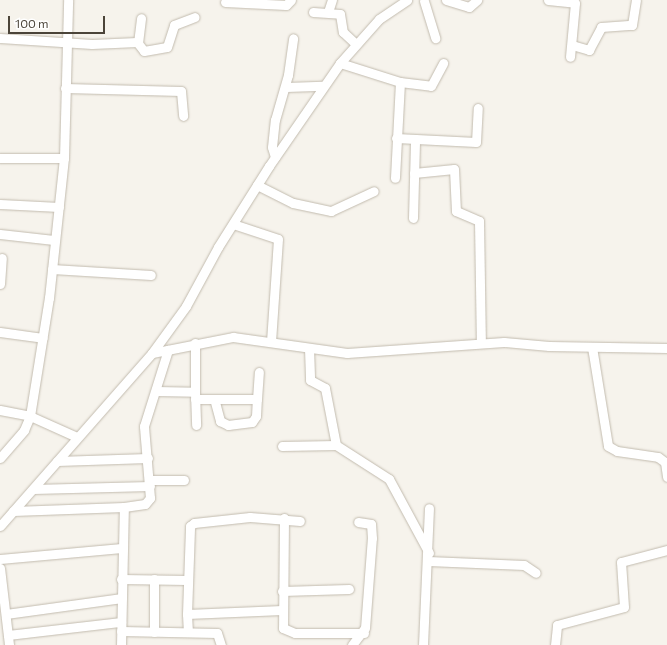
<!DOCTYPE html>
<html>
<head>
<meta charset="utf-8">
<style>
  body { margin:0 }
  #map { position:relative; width:667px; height:645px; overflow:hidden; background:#f6f3ec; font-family:Commissioner,sans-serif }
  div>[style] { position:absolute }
  .roads { filter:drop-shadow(0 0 1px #c2bbae) drop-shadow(0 0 1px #c2bbae) }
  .minor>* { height:9px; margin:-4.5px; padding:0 4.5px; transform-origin:4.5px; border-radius:4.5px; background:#fff }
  span { translate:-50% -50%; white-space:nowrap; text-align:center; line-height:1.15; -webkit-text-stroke:3px #fff; paint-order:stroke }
  .scale { position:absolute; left:8px; top:16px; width:97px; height:18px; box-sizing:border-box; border:2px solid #4b4439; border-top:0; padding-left:5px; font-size:12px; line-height:14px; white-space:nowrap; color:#4b4439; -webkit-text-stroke:3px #fff; paint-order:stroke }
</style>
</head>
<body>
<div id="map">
  <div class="roads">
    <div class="minor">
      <i style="left:446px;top:0;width:24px;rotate:17deg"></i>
      <i style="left:469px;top:7px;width:11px;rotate:-41deg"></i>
      <i style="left:548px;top:0;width:27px;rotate:6deg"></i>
      <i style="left:575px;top:3px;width:54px;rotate:95.3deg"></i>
      <i style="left:424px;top:1px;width:39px;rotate:73deg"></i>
      <i style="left:225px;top:2px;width:61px;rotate:2.8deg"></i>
      <i style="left:286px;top:5px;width:7px;rotate:-45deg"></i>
      <i style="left:313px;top:12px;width:27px;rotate:4deg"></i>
      <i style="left:340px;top:14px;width:18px;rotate:81deg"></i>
      <i style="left:343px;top:32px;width:18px;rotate:43deg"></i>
      <i style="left:328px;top:12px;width:13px;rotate:-72deg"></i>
      <i style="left:0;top:38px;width:92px;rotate:3.7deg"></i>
      <i style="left:92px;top:44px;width:45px;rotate:-2.5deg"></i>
      <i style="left:137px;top:42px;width:11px;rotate:52deg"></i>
      <i style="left:144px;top:51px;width:23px;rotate:-10deg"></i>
      <i style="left:167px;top:47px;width:23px;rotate:-72deg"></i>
      <i style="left:174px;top:25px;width:22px;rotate:-21deg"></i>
      <i style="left:138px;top:43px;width:25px;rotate:-83deg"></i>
      <i style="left:572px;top:45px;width:18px;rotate:16deg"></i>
      <i style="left:589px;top:50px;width:26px;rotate:-62deg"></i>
      <i style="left:601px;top:27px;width:31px;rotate:-4deg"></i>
      <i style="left:632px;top:25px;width:25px;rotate:-81deg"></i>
      <i style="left:340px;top:63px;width:63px;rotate:17.6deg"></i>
      <i style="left:400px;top:82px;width:96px;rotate:93deg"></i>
      <i style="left:400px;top:82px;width:31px;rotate:7deg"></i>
      <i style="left:431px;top:86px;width:26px;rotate:-62deg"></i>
      <i style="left:286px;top:87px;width:37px;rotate:-2deg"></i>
      <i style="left:65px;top:88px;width:116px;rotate:1.5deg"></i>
      <i style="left:181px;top:91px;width:25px;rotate:85deg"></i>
      <i style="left:396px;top:138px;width:80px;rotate:2.9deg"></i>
      <i style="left:476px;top:142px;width:34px;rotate:-87deg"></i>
      <i style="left:275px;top:157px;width:10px;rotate:-107deg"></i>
      <i style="left:272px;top:147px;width:27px;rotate:-84deg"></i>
      <i style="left:275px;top:120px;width:47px;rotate:-73.9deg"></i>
      <i style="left:288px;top:75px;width:37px;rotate:-82deg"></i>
      <i style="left:0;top:158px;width:64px"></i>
      <i style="left:414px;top:173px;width:40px;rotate:-5.7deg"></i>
      <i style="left:454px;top:169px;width:42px;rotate:87.3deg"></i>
      <i style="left:456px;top:211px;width:25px;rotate:23deg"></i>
      <i style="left:479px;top:221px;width:121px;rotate:89.1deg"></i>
      <i style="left:257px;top:185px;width:40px;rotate:26.6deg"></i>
      <i style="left:293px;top:203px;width:39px;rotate:12deg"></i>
      <i style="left:331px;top:211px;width:47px;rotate:-24.9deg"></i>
      <i style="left:0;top:204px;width:59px;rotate:2.9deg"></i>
      <i style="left:413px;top:218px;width:79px;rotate:-88.5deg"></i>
      <i style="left:233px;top:224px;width:47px;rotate:18.4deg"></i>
      <i style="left:278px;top:239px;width:103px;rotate:93.9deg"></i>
      <i style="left:0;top:234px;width:54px;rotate:6.3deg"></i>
      <i style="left:52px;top:269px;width:99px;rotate:3.5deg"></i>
      <i style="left:0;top:284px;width:26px;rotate:-86deg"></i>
      <i style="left:0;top:332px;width:43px;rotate:7.9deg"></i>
      <i style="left:592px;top:347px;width:100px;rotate:80.8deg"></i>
      <i style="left:608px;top:446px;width:10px;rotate:29deg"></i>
      <i style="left:617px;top:451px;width:41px;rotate:8.3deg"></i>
      <i style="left:658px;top:457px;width:9px;rotate:36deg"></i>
      <i style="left:665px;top:462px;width:15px;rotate:82deg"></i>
      <i style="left:309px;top:348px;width:32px;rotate:88deg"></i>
      <i style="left:310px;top:380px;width:17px;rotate:28deg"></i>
      <i style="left:325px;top:388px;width:58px;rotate:79.1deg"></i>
      <i style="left:336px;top:445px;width:63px;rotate:32.7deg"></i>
      <i style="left:389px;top:479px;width:84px;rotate:61.6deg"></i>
      <i style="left:152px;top:353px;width:83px;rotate:-11.2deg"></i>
      <i style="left:233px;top:337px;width:115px;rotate:8deg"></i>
      <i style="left:347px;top:353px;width:157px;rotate:-4deg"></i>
      <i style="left:504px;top:342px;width:45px;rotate:5.1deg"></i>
      <i style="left:549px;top:346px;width:118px;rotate:1deg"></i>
      <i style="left:156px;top:391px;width:39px;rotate:1deg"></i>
      <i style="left:195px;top:392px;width:33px;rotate:88deg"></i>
      <i style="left:195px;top:392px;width:49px;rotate:-90deg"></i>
      <i style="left:195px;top:399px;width:62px"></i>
      <i style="left:257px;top:399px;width:27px;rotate:-86deg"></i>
      <i style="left:215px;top:402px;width:20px;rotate:75deg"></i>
      <i style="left:220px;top:421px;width:9px;rotate:27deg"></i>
      <i style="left:228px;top:425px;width:24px;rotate:-7deg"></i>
      <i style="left:252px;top:422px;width:7px;rotate:-56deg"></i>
      <i style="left:256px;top:416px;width:17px;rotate:-87deg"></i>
      <i style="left:0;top:410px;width:31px;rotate:11deg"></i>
      <i style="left:30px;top:416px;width:51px;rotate:24.1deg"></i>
      <i style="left:282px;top:446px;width:54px;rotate:-1.1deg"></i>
      <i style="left:0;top:458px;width:37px;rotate:-49deg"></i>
      <i style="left:24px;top:430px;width:15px;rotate:-67deg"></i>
      <i style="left:30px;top:416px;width:120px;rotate:-80.9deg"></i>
      <i style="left:49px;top:298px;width:141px;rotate:-83.9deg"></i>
      <i style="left:64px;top:158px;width:158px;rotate:-88.5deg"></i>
      <i style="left:57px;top:461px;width:91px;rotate:-1.9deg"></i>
      <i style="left:150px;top:480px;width:34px"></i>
      <i style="left:33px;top:489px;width:117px;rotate:-1.5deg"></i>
      <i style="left:13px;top:511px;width:111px;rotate:-2.1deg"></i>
      <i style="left:284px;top:518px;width:110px;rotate:90.5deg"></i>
      <i style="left:283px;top:628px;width:13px;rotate:23deg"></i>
      <i style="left:295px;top:633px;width:69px"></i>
      <i style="left:0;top:526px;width:230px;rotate:-48.7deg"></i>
      <i style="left:152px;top:353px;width:58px;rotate:-54.1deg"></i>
      <i style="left:186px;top:306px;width:67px;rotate:-61.5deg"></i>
      <i style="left:218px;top:247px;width:96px;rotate:-57.8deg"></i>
      <i style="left:269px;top:166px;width:125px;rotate:-55.4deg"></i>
      <i style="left:340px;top:63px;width:59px;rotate:-48.4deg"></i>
      <i style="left:379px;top:19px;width:34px;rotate:-34deg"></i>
      <i style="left:0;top:559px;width:122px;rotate:-5.2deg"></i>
      <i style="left:428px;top:561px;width:96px;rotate:2.4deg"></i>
      <i style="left:524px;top:565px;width:14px;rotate:34deg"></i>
      <i style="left:0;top:568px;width:78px;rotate:83.3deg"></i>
      <i style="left:121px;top:579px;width:66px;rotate:0.9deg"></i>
      <i style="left:282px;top:591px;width:67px;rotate:-1.7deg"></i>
      <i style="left:282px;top:610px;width:95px;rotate:177.6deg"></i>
      <i style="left:187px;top:614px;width:88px;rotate:-88deg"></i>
      <i style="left:190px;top:526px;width:5px;rotate:-37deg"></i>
      <i style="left:194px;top:523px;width:56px;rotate:-6.1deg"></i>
      <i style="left:250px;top:517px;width:50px;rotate:4.6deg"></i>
      <i style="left:6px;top:614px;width:117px;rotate:-7.9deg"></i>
      <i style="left:187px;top:614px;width:18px;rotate:87deg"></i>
      <i style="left:121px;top:631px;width:96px;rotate:1.2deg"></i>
      <i style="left:217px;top:633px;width:13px;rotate:72deg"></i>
      <i style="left:154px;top:632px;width:53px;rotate:-90deg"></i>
      <i style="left:8px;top:635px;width:114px;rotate:-6.6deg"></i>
      <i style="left:121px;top:645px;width:138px;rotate:-88.8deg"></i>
      <i style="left:124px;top:507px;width:21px;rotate:-8deg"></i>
      <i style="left:145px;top:504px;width:8px;rotate:-50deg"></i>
      <i style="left:150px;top:498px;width:72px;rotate:-94.8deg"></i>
      <i style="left:144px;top:426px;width:80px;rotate:-72.5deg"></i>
      <i style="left:352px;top:645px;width:21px;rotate:-53deg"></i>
      <i style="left:365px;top:628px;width:90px;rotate:-85.6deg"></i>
      <i style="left:372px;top:538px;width:14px;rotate:-94deg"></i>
      <i style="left:371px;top:524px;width:13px;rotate:-171deg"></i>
      <i style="left:423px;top:645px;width:137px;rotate:-87.5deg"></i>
      <i style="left:555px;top:645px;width:20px;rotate:-84deg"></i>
      <i style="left:557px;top:625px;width:69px;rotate:-15deg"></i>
      <i style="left:624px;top:607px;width:45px;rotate:-93.8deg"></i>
      <i style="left:621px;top:562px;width:48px;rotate:-14.6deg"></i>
    </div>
  </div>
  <div class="scale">100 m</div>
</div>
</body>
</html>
